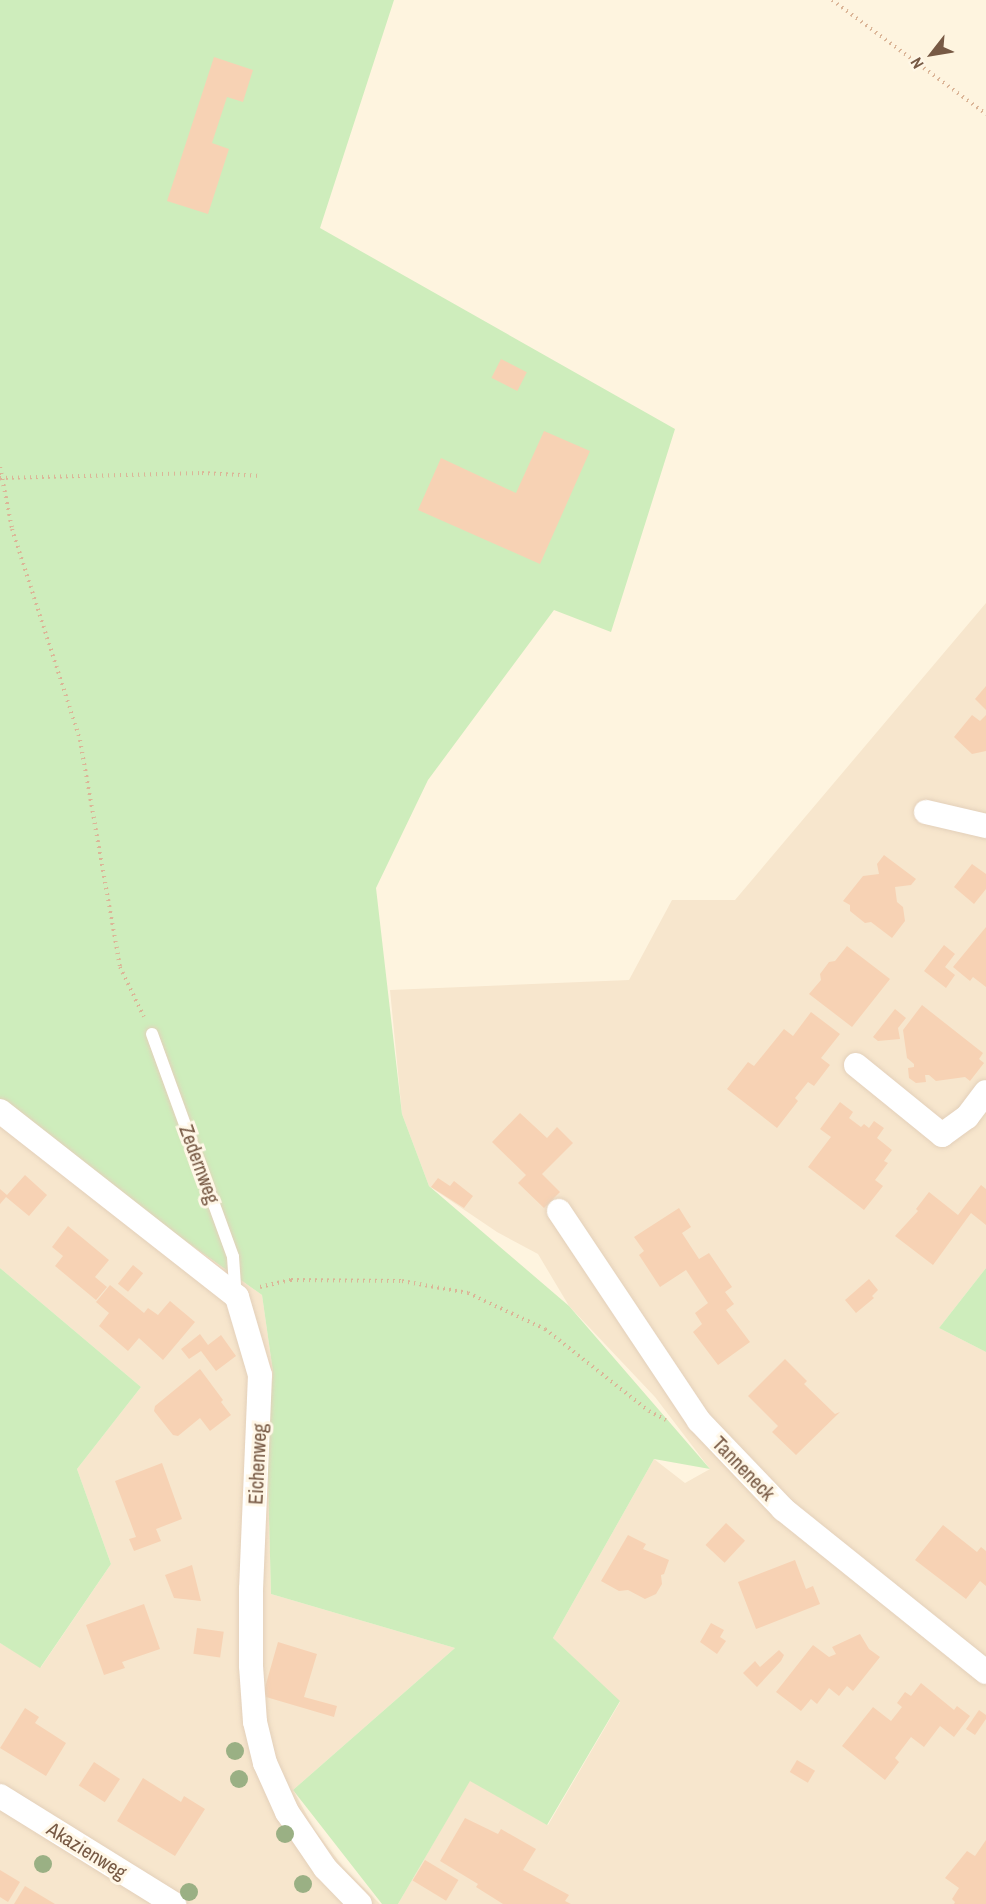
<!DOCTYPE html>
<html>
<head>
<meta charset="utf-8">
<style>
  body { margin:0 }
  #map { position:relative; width:986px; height:1904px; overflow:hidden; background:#fef4df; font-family:"Archivo Narrow",sans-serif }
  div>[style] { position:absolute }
  .residential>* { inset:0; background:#f7e6cd }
  .green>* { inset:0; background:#ceedbc }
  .building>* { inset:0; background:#f7d2b4; transform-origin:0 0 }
  .path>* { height:4px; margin-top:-2px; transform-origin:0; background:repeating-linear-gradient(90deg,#dbb597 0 1.5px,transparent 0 6px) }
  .roads { filter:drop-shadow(0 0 2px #e3d0ba) drop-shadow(0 0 2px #e3d0ba) }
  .service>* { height:12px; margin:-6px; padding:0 6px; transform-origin:6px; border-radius:6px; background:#fff }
  .minor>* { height:24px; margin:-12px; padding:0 12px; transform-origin:12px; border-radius:12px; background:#fff }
  .trees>* { width:18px; height:18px; margin:-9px; border-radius:50%; background:#9ab084 }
  span { translate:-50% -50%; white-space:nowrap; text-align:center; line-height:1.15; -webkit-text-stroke:6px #fff7e7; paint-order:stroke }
  .street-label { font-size:20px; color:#775944 }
  .north { position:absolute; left:902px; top:24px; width:60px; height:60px; -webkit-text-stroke:4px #fff7e7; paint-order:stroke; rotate:239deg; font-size:16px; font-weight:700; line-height:24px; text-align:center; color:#775944 }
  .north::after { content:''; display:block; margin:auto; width:21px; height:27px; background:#775944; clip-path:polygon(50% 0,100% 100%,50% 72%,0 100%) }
</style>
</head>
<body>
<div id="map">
  <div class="residential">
    <i style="clip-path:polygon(986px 603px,986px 1268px,939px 1328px,986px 1352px,986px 1904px,398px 1904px,470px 1780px,548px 1825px,620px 1702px,553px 1638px,654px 1459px,685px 1483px,710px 1469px,655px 1397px,569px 1306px,538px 1254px,497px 1232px,429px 1186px,402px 1114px,390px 990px,629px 980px,672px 900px,735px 900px)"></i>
    <i style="clip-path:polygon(0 1103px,109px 1187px,262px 1295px,273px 1372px,267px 1440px,271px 1594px,455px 1648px,293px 1790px,315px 1830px,344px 1868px,380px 1904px,0 1904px,0 1643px,41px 1667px,111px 1564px,77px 1469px,141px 1387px,0 1268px)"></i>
  </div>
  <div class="green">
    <i style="clip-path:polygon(0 0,394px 0,320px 228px,675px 429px,611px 632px,554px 610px,428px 780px,376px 888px,402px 1114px,429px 1186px,569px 1306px,710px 1469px,654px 1459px,553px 1638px,620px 1701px,547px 1825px,470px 1781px,398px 1904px,382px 1904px,293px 1790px,455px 1648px,271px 1594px,267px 1440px,273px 1372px,262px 1295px,109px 1187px,0 1103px)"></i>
    <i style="clip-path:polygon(0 1268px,141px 1387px,77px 1469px,111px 1564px,40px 1668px,0 1643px)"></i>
    <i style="clip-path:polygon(986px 1268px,986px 1352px,939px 1328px)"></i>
  </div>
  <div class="building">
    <i style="clip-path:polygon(214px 57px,253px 70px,243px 102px,227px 97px,212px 143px,229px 149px,208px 214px,167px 201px)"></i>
    <i style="left:501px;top:359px;width:29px;height:21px;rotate:27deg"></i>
    <i style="clip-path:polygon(544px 431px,590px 451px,540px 564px,418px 510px,441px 458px,516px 493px)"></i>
    <i style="clip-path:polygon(986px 686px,986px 710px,975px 699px)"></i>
    <i style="clip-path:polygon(972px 715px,980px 721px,986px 715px,986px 751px,972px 754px,954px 737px)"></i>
    <i style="clip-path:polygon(884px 855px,916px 879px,911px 885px,895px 887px,897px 902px,903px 907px,905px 921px,892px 938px,871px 922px,865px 923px,850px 911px,850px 905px,843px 901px,863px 876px,879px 874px,877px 864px)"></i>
    <i style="clip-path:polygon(972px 864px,986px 874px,986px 889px,974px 904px,954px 887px)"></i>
    <i style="clip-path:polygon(986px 927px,986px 987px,973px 977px,970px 981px,953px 967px)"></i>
    <i style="clip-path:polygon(944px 945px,955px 954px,945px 967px,955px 975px,946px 988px,924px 971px)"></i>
    <i style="clip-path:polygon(847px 946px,890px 979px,852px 1027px,809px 994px,821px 980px,820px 974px,829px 962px,835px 961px)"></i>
    <i style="clip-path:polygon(922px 1005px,983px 1053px,979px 1059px,984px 1063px,970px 1081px,965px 1077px,936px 1081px,929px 1075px,925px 1075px,926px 1082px,916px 1083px,909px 1078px,908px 1068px,914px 1067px,914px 1064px,907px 1058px,903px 1030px)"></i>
    <i style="clip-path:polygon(895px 1009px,906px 1018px,898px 1028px,900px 1039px,878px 1041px,873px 1037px)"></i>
    <i style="clip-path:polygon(811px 1012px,840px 1034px,821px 1058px,830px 1065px,814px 1086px,808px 1082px,795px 1098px,798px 1101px,777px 1128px,727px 1089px,748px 1062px,754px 1066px,784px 1029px,793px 1036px)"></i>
    <i style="clip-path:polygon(840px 1102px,853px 1112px,849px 1118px,861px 1127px,864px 1124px,869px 1128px,874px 1121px,884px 1128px,877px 1138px,892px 1150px,884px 1161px,888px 1163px,875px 1180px,883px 1186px,864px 1210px,808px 1167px,831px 1137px,820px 1129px)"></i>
    <i style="clip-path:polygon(520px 1113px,547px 1138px,557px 1127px,573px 1143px,542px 1174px,560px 1192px,544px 1208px,518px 1183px,526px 1175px,492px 1142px)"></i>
    <i style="clip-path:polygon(25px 1175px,47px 1195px,29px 1216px,6px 1197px,0 1204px,0 1189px,7px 1195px)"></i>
    <i style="clip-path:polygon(438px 1178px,450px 1186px,454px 1181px,473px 1196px,464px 1208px,431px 1187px)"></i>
    <i style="clip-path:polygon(981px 1185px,986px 1189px,986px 1225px,971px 1213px,933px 1265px,895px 1236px,918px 1211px,916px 1209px,929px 1192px,958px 1215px)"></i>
    <i style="clip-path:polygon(679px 1208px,691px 1227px,682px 1233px,699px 1259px,709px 1253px,732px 1287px,725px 1292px,734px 1304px,726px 1310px,750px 1342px,718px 1365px,693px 1332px,702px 1324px,695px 1313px,708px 1303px,686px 1270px,660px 1287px,639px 1255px,644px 1251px,634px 1237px)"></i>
    <i style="clip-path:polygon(68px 1226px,109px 1260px,95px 1277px,107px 1287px,96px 1300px,55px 1266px,63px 1256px,52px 1247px)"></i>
    <i style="left:133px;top:1265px;width:13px;height:24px;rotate:39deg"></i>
    <i style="clip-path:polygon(869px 1279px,878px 1290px,872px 1296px,874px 1298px,856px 1313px,845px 1300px)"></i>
    <i style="clip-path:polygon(110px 1285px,144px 1313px,148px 1308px,158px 1315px,170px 1301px,195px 1322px,163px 1360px,139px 1338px,128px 1351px,99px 1326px,109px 1313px,96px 1302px)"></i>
    <i style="clip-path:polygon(200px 1334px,208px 1345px,221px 1335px,236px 1356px,216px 1371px,201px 1351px,189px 1359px,181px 1349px)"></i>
    <i style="clip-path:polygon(785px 1359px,807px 1381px,804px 1384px,835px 1414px,840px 1412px,796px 1455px,772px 1432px,778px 1426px,748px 1396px)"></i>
    <i style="clip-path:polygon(200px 1369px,223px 1400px,221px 1402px,231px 1415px,210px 1431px,200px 1418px,178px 1436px,173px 1435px,154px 1411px,155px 1406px)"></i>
    <i style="clip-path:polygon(162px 1463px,182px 1519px,156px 1529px,161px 1541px,134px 1551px,129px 1539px,136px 1537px,115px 1481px)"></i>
    <i style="left:726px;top:1523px;width:26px;height:30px;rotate:43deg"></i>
    <i style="clip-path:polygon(943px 1525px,977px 1552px,981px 1547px,986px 1551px,986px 1586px,980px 1581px,966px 1599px,915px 1560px)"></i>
    <i style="clip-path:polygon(628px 1535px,646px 1544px,643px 1549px,669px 1560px,664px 1574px,661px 1575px,662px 1584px,656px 1594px,645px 1599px,628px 1590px,619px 1591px,601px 1581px)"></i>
    <i style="clip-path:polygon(795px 1560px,806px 1589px,813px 1586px,820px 1604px,756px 1629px,738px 1582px)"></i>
    <i style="clip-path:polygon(192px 1565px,201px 1601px,174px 1598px,165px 1575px)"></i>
    <i style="clip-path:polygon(144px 1604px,160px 1649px,122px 1662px,125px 1668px,104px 1675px,86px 1625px)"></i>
    <i style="clip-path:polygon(711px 1623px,724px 1630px,720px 1637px,726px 1641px,717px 1654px,700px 1642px)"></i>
    <i style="left:197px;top:1628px;width:27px;height:26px;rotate:8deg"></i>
    <i style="clip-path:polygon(860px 1634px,869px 1649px,880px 1657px,853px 1691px,847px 1686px,839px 1696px,829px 1688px,817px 1704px,811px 1699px,801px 1711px,776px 1692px,813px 1645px,829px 1657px,836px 1654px,832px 1647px)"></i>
    <i style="clip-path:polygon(278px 1642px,317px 1654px,304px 1697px,337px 1706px,334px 1717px,266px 1697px,264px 1691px)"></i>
    <i style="clip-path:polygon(779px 1650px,784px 1655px,781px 1661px,757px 1687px,743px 1673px,755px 1661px,760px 1667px)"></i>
    <i style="clip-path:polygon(921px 1683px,954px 1710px,957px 1706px,970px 1716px,954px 1737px,940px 1726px,924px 1747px,911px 1737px,895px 1758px,899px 1762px,885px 1780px,842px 1746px,873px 1707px,891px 1721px,902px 1707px,897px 1703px,905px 1692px,911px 1696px)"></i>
    <i style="clip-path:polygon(25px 1708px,39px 1717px,35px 1723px,66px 1743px,46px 1776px,0 1748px)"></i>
    <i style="clip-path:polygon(979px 1710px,986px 1715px,986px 1719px,975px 1735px,966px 1729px)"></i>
    <i style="left:797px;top:1760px;width:21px;height:14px;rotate:31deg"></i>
    <i style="left:94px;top:1762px;width:31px;height:28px;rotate:33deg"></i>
    <i style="clip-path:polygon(143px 1778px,181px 1802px,184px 1796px,205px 1809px,175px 1856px,117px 1821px)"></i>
    <i style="clip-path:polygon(465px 1818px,498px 1834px,501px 1829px,536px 1849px,523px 1870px,569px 1895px,565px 1901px,571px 1904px,503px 1904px,476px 1887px,478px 1884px,440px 1861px)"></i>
    <i style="clip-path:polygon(986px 1840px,986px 1904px,954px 1904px,955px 1902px,952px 1899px,959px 1888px,945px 1878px,967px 1851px,975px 1856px)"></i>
    <i style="left:425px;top:1860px;width:39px;height:24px;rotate:31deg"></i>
    <i style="clip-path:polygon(0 1870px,20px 1882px,8px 1902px,0 1897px)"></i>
    <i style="clip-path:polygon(25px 1886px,55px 1904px,14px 1904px)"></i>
  </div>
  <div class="path">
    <i style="left:832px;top:0;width:192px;rotate:36.5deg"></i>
    <i style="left:0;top:467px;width:63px;rotate:79deg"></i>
    <i style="left:12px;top:529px;width:222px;rotate:72.1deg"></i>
    <i style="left:80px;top:740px;width:230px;rotate:80deg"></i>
    <i style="left:120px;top:967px;width:55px;rotate:64.4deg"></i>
    <i style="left:0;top:478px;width:202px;rotate:-1.4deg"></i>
    <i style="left:202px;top:473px;width:60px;rotate:2.9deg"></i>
    <i style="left:260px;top:1287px;width:32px;rotate:-13deg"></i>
    <i style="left:291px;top:1280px;width:111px;rotate:0.5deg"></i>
    <i style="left:402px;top:1281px;width:67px;rotate:10.3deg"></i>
    <i style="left:468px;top:1293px;width:85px;rotate:25.1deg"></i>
    <i style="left:545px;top:1329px;width:132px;rotate:38.3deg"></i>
    <i style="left:649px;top:1411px;width:19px;rotate:28deg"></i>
  </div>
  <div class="roads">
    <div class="service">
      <i style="left:152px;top:1034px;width:237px;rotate:70deg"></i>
      <i style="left:233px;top:1257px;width:39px;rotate:86deg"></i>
    </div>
    <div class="minor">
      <i style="left:926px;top:812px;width:62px;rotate:13.1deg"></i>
      <i style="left:856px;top:1065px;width:111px;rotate:39.1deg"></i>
      <i style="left:942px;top:1135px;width:31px;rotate:-36deg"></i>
      <i style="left:967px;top:1117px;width:31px;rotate:-53deg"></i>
      <i style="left:0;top:1111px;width:301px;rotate:38.1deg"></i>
      <i style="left:237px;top:1297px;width:81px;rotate:73.6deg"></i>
      <i style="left:260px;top:1375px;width:214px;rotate:92.4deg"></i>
      <i style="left:251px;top:1589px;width:77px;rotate:90deg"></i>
      <i style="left:251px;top:1666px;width:56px;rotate:85.9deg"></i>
      <i style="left:255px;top:1722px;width:42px;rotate:76.3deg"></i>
      <i style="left:265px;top:1763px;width:54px;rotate:65.8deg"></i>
      <i style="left:287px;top:1812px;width:68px;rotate:55.8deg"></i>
      <i style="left:325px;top:1868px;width:50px;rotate:45.8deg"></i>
      <i style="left:559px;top:1211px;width:252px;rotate:56.3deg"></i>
      <i style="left:699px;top:1421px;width:122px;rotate:46.3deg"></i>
      <i style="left:783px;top:1509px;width:260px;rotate:38.8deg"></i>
      <i style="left:0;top:1796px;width:205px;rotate:31.8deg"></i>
    </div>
  </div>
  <div class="trees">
    <i style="left:235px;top:1751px"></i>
    <i style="left:239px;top:1779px"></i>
    <i style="left:285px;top:1834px"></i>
    <i style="left:43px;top:1864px"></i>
    <i style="left:303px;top:1884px"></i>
    <i style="left:189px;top:1892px"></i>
  </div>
  <div class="street-label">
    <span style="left:200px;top:1164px;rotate:70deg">Zedernweg</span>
    <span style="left:257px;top:1464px;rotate:-87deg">Eichenweg</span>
    <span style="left:744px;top:1468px;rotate:46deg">Tanneneck</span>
    <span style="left:87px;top:1850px;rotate:32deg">Akazienweg</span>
  </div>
  <div class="north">N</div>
</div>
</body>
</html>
